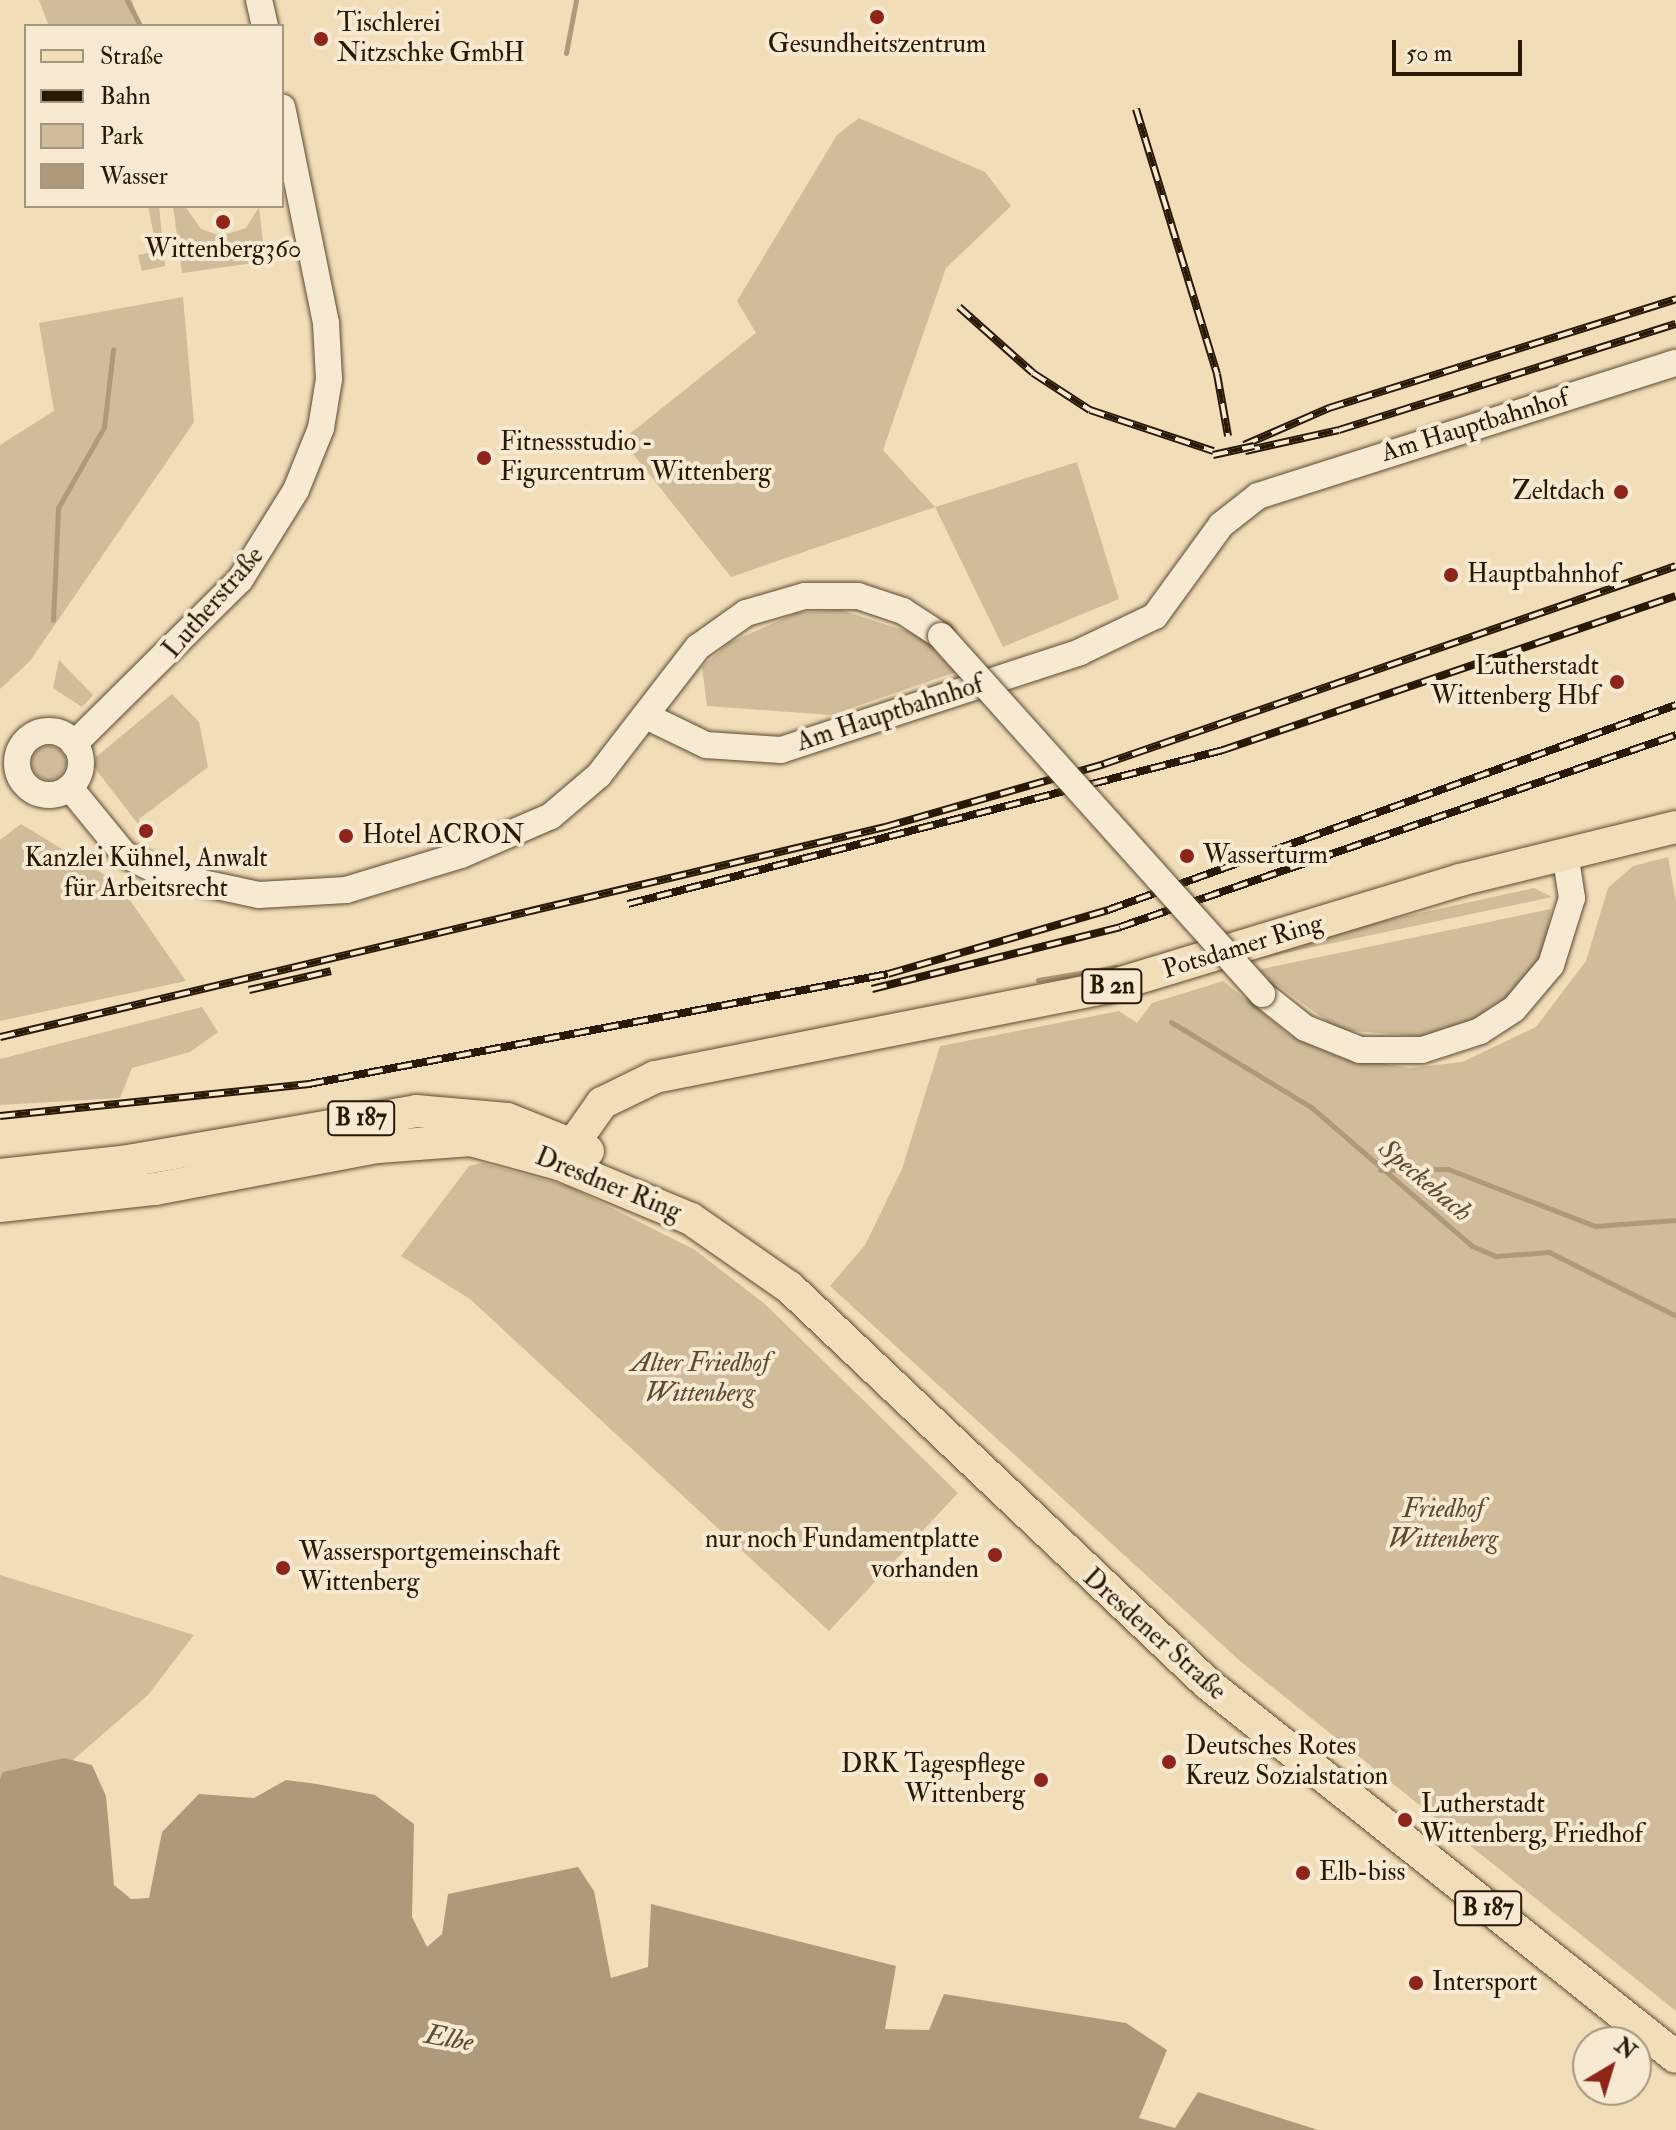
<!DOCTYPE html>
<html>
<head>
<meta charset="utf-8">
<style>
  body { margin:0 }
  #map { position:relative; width:1676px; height:2130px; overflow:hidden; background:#f2ddb9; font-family:"IM FELL Double Pica",serif }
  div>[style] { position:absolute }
  .green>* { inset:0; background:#d0bc9a }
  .round { border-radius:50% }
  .water>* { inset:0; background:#ae9a7a }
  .stream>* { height:5px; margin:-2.5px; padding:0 2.5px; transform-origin:2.5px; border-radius:2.5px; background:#ae9a7a }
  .roads { filter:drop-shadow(0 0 2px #5c4a2f) drop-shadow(0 0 2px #5c4a2f) }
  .minor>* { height:26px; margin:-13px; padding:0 13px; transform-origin:13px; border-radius:13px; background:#f7e9d2 }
  .minor>.ring { margin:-13px; padding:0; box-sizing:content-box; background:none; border:26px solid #f7e9d2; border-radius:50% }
  .major>* { height:32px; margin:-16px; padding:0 16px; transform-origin:16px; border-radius:16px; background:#f2ddb9 }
  .rail>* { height:8px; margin-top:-4px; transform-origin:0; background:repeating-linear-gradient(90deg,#f7e9d2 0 15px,#2a1901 0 30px); box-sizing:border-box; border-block:2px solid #2a1901 }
  .bridges { filter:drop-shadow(0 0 2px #5c4a2f) drop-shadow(0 0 2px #5c4a2f) }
  .minor-bridge>* { height:26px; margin:-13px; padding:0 13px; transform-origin:13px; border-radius:13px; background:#f7e9d2 }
  .dots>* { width:22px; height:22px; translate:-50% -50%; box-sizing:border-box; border:4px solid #f7e9d2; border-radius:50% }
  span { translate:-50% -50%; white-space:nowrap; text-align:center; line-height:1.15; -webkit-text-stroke:8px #f7e9d2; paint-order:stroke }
  .shield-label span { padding:2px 6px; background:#f7e9d2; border:2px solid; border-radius:6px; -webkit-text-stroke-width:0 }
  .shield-label { font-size:24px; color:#2a1901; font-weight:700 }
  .poi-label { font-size:26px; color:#2a1901 }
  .left { translate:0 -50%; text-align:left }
  .right { translate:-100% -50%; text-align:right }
  .street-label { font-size:26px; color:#2a1901 }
  .park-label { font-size:26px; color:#5c4a2f; font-style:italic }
  .water-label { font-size:28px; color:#5f4d31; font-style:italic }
  .legend { position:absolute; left:24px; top:24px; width:260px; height:184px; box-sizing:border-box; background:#f7e9d2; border:2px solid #a5967e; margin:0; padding:10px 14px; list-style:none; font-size:24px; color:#2a1901 }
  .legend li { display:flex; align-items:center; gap:16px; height:40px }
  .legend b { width:40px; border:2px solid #a5967e }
  .north { position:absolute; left:1572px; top:2026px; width:80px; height:80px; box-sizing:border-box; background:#f7e9d2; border:2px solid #a5967e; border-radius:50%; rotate:38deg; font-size:22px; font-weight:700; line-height:32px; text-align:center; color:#2a1901 }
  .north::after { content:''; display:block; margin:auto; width:28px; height:36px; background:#8f2418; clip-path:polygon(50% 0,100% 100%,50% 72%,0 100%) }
  .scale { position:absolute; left:1392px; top:40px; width:130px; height:36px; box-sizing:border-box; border:4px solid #2a1901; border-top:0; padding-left:10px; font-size:24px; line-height:28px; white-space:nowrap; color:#2a1901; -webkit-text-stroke:6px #f7e9d2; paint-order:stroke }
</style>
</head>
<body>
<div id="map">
  <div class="green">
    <i style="clip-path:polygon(39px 0,132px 0,140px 26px,49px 26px)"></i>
    <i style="clip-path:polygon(859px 118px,985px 172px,1011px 206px,946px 268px,883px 450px,935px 507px,1077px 462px,1119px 599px,1003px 647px,935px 507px,731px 577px,622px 440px,756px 333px,737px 301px,837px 135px)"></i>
    <i style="clip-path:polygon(148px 206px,159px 206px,165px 266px,142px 271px,138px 255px,157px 251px)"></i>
    <i style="clip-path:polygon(173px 206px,185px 206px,201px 229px,221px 236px,246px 228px,259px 207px,265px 259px,277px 260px,182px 273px)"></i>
    <i style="clip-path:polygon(183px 297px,194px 422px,30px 661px,0 689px,0 445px,54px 411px,39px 323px)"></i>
    <i style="clip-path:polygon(841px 610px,918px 635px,956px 672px,831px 715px,707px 706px,702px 667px,729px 643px,796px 613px)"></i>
    <i style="clip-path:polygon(59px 660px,93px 695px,82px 707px,53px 688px)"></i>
    <i style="clip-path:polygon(172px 694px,199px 722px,208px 767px,139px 819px,141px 828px,94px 767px,96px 757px)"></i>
    <i class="round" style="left:32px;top:746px;width:34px;height:34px"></i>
    <i style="clip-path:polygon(21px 824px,118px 883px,186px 981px,0 1021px,0 840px)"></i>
    <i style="clip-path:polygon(1668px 857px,1676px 902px,1676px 2011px,1240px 1661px,830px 1286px,865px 1245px,902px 1169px,940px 1046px,1119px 1011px,1137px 1023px,1152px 1003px,1223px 981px,1291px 1036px,1337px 1056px,1410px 1068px,1462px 1062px,1536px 1027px,1586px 961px,1608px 888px,1633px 866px)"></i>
    <i style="clip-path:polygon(1534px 888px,1552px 897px,1248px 961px,1338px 931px)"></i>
    <i style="clip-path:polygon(1551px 909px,1544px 953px,1526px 983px,1478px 1020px,1431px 1037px,1339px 1030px,1257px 970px)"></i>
    <i style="clip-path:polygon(202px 1007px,218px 1032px,190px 1052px,132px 1068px,120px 1098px,0 1105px,0 1059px)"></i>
    <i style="clip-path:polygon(482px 1163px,568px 1186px,695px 1250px,765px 1304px,958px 1493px,829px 1631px,470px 1299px,401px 1256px,469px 1166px)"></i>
    <i style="clip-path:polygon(0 1575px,194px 1635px,148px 1695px,73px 1760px,4px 1772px,0 1779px)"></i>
  </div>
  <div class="water">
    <i style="clip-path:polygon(64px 1758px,92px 1765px,106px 1796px,114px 1885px,131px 1899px,149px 1898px,162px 1832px,199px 1794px,254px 1798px,286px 1780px,317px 1784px,375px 1795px,414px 1824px,412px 1917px,427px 1947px,442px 1934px,448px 1894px,578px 1867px,594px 1891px,611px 1978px,648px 1967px,651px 1904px,896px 1966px,885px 2029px,929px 2030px,944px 1994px,1126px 2023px,1167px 2050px,1139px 2118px,1175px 2128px,1198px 2092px,1318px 2130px,0 2130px,0 1779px,3px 1772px)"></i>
  </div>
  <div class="stream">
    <i style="left:127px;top:0;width:29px;rotate:63deg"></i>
    <i style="left:566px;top:53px;width:54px;rotate:-79.3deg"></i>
    <i style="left:53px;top:620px;width:112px;rotate:-87.4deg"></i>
    <i style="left:58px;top:508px;width:93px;rotate:-60.4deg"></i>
    <i style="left:104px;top:427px;width:78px;rotate:-83.3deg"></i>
    <i style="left:1038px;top:980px;width:79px;rotate:-9.5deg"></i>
    <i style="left:1171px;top:1022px;width:164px;rotate:31.3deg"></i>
    <i style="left:1311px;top:1107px;width:213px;rotate:40.8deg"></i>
    <i style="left:1472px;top:1246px;width:26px;rotate:23deg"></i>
    <i style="left:1496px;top:1256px;width:53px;rotate:-4.3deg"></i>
    <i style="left:1549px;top:1252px;width:142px;rotate:26.7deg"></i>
    <i style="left:1380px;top:1170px;width:68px;rotate:-0.8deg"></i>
    <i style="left:1448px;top:1169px;width:158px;rotate:21.2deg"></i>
    <i style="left:1595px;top:1226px;width:81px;rotate:-4.2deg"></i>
  </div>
  <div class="roads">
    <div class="minor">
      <i style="left:259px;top:0;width:27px;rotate:77deg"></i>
      <i style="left:646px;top:716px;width:67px;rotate:25.8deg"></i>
      <i style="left:706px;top:745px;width:75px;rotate:3.8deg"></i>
      <i style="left:781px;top:750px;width:315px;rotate:-18.1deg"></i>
      <i style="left:1080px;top:652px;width:83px;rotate:-25.6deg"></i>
      <i style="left:1155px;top:616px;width:112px;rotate:-54deg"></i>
      <i style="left:1221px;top:525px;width:47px;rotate:-38.1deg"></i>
      <i style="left:1258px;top:496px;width:439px;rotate:-17.7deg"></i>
      <i class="ring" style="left:17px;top:731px;width:38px;height:38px"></i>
      <i style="left:74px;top:744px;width:233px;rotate:-44.7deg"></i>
      <i style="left:240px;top:580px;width:106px;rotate:-58.1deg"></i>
      <i style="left:296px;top:490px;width:67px;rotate:-68deg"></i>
      <i style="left:321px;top:428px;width:50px;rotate:-80.7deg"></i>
      <i style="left:329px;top:379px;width:56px;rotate:-93.1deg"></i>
      <i style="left:326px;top:323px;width:220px;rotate:-101.5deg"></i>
      <i style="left:70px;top:788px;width:85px;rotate:50.7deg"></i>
      <i style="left:124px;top:854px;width:46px;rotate:27.1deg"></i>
      <i style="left:165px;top:875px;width:96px;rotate:12deg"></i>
      <i style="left:259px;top:895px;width:87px;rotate:-3.3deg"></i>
      <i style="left:346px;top:890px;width:120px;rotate:-16.9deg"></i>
      <i style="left:461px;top:855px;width:98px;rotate:-23.4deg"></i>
      <i style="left:551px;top:816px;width:63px;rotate:-40.5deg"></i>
      <i style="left:599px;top:775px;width:162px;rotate:-52.3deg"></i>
      <i style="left:698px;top:647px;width:59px;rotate:-35.3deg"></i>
      <i style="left:746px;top:613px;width:61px;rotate:-16.1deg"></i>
      <i style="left:805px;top:596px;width:53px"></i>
      <i style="left:858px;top:596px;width:47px;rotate:18.4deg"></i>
      <i style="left:903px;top:611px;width:45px;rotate:33.3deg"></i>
      <i style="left:1262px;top:994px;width:55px;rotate:38.3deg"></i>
      <i style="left:1305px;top:1028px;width:59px;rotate:21.8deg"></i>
      <i style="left:1360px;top:1050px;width:62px"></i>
      <i style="left:1422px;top:1050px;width:61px;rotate:-18.1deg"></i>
      <i style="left:1480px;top:1031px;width:40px;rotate:-32.9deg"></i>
      <i style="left:1514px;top:1009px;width:57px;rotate:-49.9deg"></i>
      <i style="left:1551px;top:965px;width:70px;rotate:-72.6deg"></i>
      <i style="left:1572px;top:898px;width:46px;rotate:-98.8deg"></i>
    </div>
    <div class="major">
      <i style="left:559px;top:1164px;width:75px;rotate:-54.8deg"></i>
      <i style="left:602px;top:1103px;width:59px;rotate:-26.1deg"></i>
      <i style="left:655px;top:1077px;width:462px;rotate:-11.2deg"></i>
      <i style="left:1108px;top:987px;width:368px;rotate:-16.9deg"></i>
      <i style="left:1460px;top:880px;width:222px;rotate:-13.8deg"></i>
      <i style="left:0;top:1175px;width:129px;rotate:-6.2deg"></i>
      <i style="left:128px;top:1161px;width:292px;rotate:-9.8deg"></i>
      <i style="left:416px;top:1111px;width:91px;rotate:5deg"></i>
      <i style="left:507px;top:1119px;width:87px;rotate:21.6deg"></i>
      <i style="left:0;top:1206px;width:156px;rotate:-6.3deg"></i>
      <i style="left:155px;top:1189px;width:227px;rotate:-10.7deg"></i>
      <i style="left:378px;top:1147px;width:93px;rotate:-4.3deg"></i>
      <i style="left:471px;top:1140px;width:91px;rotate:15.3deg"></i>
      <i style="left:559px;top:1164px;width:143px;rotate:22.6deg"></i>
      <i style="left:691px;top:1219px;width:119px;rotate:34.8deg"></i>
      <i style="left:789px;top:1287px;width:577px;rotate:43.46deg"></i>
      <i style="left:1208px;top:1684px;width:598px;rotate:38.56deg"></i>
    </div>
  </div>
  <div class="rail">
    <i style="left:1136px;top:109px;width:277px;rotate:73deg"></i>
    <i style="left:1217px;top:374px;width:63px;rotate:79.9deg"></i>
    <i style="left:959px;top:307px;width:99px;rotate:41.7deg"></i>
    <i style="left:1033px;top:373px;width:68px;rotate:33deg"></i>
    <i style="left:1090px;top:410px;width:130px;rotate:18.4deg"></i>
    <i style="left:1244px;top:445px;width:93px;rotate:-23.5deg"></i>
    <i style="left:1329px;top:408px;width:364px;rotate:-17.4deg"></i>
    <i style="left:1245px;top:451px;width:96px;rotate:-12.6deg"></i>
    <i style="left:1339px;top:430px;width:353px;rotate:-17.5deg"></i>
    <i style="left:1213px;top:455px;width:42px;rotate:-12.4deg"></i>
    <i style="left:628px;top:904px;width:615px;rotate:-14.51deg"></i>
    <i style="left:1223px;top:750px;width:478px;rotate:-18.8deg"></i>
    <i style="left:872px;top:989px;width:256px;rotate:-14deg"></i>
    <i style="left:1120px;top:927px;width:588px;rotate:-19.05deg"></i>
    <i style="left:249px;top:990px;width:84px;rotate:-13deg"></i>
    <i style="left:0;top:1037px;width:910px;rotate:-13.35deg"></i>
    <i style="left:885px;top:827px;width:228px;rotate:-16deg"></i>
    <i style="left:1104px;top:764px;width:605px;rotate:-19.09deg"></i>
    <i style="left:0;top:1116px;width:311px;rotate:-5.9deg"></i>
    <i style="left:309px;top:1084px;width:589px;rotate:-10.76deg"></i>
    <i style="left:888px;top:974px;width:229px;rotate:-16.2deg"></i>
    <i style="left:1108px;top:910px;width:604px;rotate:-19.85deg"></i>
  </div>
  <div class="bridges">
    <div class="minor-bridge">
      <i style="left:941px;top:636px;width:481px;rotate:48.1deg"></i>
    </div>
  </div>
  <div class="dots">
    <i style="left:877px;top:17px;background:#8f2418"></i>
    <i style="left:321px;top:39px;background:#8f2418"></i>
    <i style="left:223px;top:222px;background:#8f2418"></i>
    <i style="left:484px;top:458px;background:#8f2418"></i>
    <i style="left:1621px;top:492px;background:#8f2418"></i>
    <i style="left:1451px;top:575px;background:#8f2418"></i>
    <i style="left:1617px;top:682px;background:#8f2418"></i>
    <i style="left:146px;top:831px;background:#8f2418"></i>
    <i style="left:346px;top:836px;background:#8f2418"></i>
    <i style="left:1187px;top:856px;background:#8f2418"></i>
    <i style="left:995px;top:1555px;background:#8f2418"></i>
    <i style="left:283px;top:1568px;background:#8f2418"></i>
    <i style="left:1169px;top:1762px;background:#8f2418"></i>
    <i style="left:1041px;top:1780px;background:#8f2418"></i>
    <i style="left:1405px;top:1820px;background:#8f2418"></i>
    <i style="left:1303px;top:1873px;background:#8f2418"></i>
    <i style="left:1416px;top:1983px;background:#8f2418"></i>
  </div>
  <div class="shield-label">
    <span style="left:1112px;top:986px">B 2n</span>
    <span style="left:361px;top:1118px">B 187</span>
    <span style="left:1488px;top:1908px">B 187</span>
  </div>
  <div class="poi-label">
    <span class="left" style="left:337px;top:39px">Tischlerei<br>Nitzschke GmbH</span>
    <span style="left:877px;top:45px">Gesundheitszentrum</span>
    <span style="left:223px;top:250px">Wittenberg360</span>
    <span class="left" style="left:500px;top:458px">Fitnessstudio -<br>Figurcentrum Wittenberg</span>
    <span class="right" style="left:1605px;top:492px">Zeltdach</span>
    <span class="left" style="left:1467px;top:575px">Hauptbahnhof</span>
    <span class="right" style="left:1599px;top:682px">Lutherstadt<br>Wittenberg Hbf</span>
    <span class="left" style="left:362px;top:836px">Hotel ACRON</span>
    <span class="left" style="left:1203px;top:856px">Wasserturm</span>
    <span style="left:146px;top:874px">Kanzlei Kühnel, Anwalt<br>für Arbeitsrecht</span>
    <span class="right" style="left:979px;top:1555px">nur noch Fundamentplatte<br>vorhanden</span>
    <span class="left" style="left:299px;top:1568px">Wassersportgemeinschaft<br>Wittenberg</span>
    <span class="left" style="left:1185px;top:1762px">Deutsches Rotes<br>Kreuz Sozialstation</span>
    <span class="right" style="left:1025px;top:1780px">DRK Tagespflege<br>Wittenberg</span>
    <span class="left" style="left:1421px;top:1820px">Lutherstadt<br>Wittenberg, Friedhof</span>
    <span class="left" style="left:1319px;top:1873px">Elb-biss</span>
    <span class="left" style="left:1432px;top:1983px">Intersport</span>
  </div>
  <div class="street-label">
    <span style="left:1475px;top:426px;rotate:-17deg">Am Hauptbahnhof</span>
    <span style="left:214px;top:603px;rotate:-49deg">Lutherstraße</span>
    <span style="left:890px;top:714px;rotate:-18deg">Am Hauptbahnhof</span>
    <span style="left:1243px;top:947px;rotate:-17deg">Potsdamer Ring</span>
    <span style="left:608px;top:1185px;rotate:22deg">Dresdner Ring</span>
    <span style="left:1154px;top:1635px;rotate:42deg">Dresdener Straße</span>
  </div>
  <div class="park-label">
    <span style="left:700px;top:1379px">Alter Friedhof<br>Wittenberg</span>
    <span style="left:1443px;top:1525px">Friedhof<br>Wittenberg</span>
  </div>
  <div class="water-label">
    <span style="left:1425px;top:1181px;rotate:40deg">Speckebach</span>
    <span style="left:449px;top:2039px;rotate:10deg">Elbe</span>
  </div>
  <ul class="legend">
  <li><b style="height:10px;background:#f2ddb9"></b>Straße</li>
  <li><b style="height:10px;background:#2a1901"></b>Bahn</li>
  <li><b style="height:22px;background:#d0bc9a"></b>Park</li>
  <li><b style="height:22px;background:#ae9a7a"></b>Wasser</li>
  </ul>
  <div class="north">N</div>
  <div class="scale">50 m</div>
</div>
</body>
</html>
